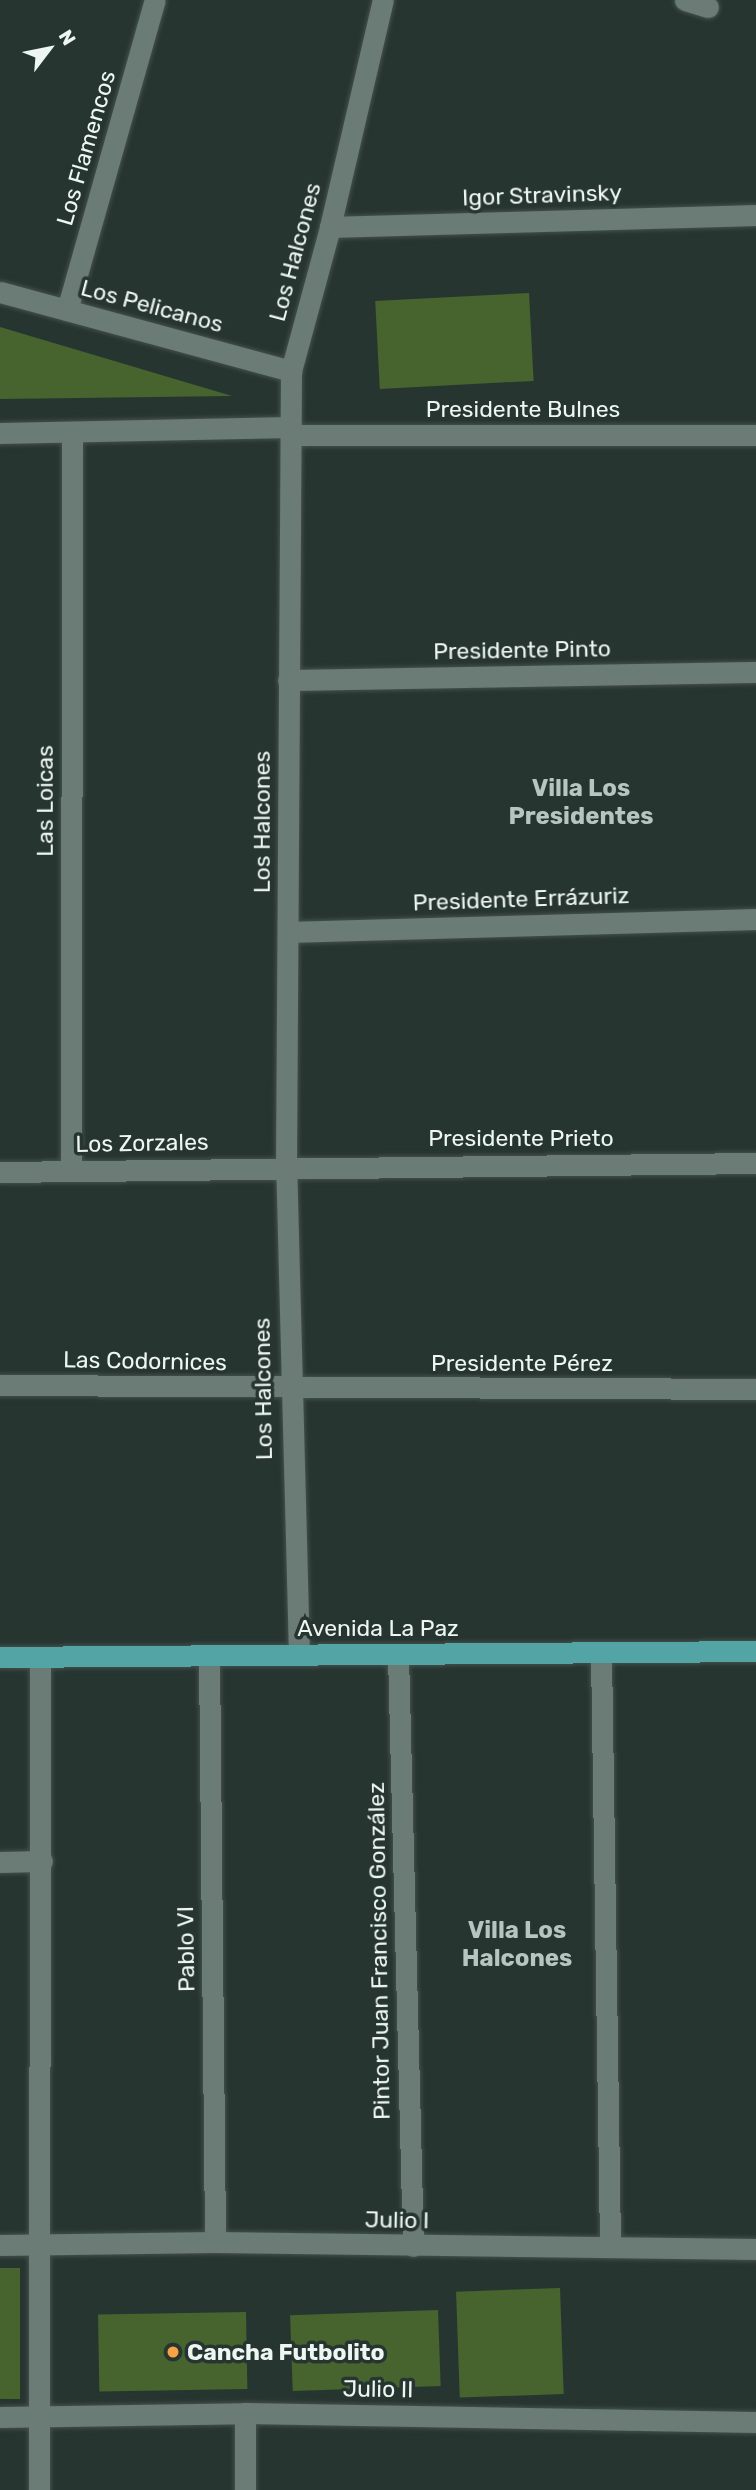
<!DOCTYPE html>
<html>
<head>
<meta charset="utf-8">
<style>
  body { margin:0 }
  #map { position:relative; width:756px; height:2490px; overflow:hidden; background:#273531; font-family:Rubik,sans-serif }
  div>[style] { position:absolute }
  .green>* { inset:0; background:#47642f; transform-origin:0 0 }
  .roads { filter:drop-shadow(0 0 2px #44504d) drop-shadow(0 0 2px #44504d) }
  .minor>* { height:21px; margin:-10.5px; padding:0 10.5px; transform-origin:10.5px; border-radius:10.5px; background:#6b7b76 }
  .major>* { height:21px; margin:-10.5px; padding:0 10.5px; transform-origin:10.5px; border-radius:10.5px; background:#52a4a5 }
  .dots>* { width:19px; height:19px; translate:-50% -50%; box-sizing:border-box; border:4px solid #273531; border-radius:50% }
  span { translate:-50% -50%; white-space:nowrap; text-align:center; line-height:1.15; -webkit-text-stroke:7px #273531; paint-order:stroke }
  .street-label { font-size:23px; color:#edf6f3 }
  .poi-label { font-size:23px; color:#edf6f3; font-weight:700 }
  .left { translate:0 -50%; text-align:left }
  .neighbourhood-label { font-size:24px; color:#b5c6c1; font-weight:700 }
  .north { position:absolute; left:14px; top:14px; width:70px; height:70px; -webkit-text-stroke:5px #273531; paint-order:stroke; rotate:58deg; font-size:19px; font-weight:700; line-height:28px; text-align:center; color:#edf6f3 }
  .north::after { content:''; display:block; margin:auto; width:24px; height:32px; background:#edf6f3; clip-path:polygon(50% 0,100% 100%,50% 72%,0 100%) }
</style>
</head>
<body>
<div id="map">
  <div class="green">
    <i style="left:529px;top:293px;width:88px;height:154px;rotate:87deg"></i>
    <i style="clip-path:polygon(0 327px,232px 396px,0 399px)"></i>
    <i style="left:0;top:2268px;width:20px;height:131px"></i>
    <i style="left:560px;top:2288px;width:106px;height:104px;rotate:88deg"></i>
    <i style="left:438px;top:2310px;width:76px;height:148px;rotate:88deg"></i>
    <i style="left:246px;top:2312px;width:77px;height:148px;rotate:89deg"></i>
  </div>
  <div class="roads">
    <div class="minor">
      <i style="left:685px;top:0;width:24px;rotate:17deg"></i>
      <i style="left:330px;top:227px;width:426px;rotate:-1.6deg"></i>
      <i style="left:0;top:292px;width:302px;rotate:15.2deg"></i>
      <i style="left:67px;top:310px;width:322px;rotate:-74.2deg"></i>
      <i style="left:0;top:433px;width:291px;rotate:-1.2deg"></i>
      <i style="left:290px;top:435px;width:466px"></i>
      <i style="left:288px;top:680px;width:468px;rotate:-1deg"></i>
      <i style="left:288px;top:932px;width:468px;rotate:-1.6deg"></i>
      <i style="left:71px;top:1171px;width:739px;rotate:-89.92deg"></i>
      <i style="left:0;top:1172px;width:756px;rotate:-0.68deg"></i>
      <i style="left:0;top:1385px;width:756px;rotate:0.3deg"></i>
      <i style="left:601px;top:1652px;width:595px;rotate:89.13deg"></i>
      <i style="left:398px;top:1654px;width:592px;rotate:88.55deg"></i>
      <i style="left:209px;top:1655px;width:587px;rotate:89.41deg"></i>
      <i style="left:299px;top:1655px;width:488px;rotate:-91.5deg"></i>
      <i style="left:286px;top:1167px;width:796px;rotate:-89.64deg"></i>
      <i style="left:291px;top:371px;width:149px;rotate:-74.8deg"></i>
      <i style="left:330px;top:227px;width:233px;rotate:-76.9deg"></i>
      <i style="left:0;top:1862px;width:42px;rotate:-1.4deg"></i>
      <i style="left:0;top:2245px;width:215px;rotate:-0.8deg"></i>
      <i style="left:215px;top:2242px;width:541px;rotate:0.74deg"></i>
      <i style="left:0;top:2417px;width:245px;rotate:-0.9deg"></i>
      <i style="left:245px;top:2413px;width:511px;rotate:1.01deg"></i>
      <i style="left:39px;top:2490px;width:833px;rotate:-89.93deg"></i>
      <i style="left:245px;top:2490px;width:77px;rotate:-90deg"></i>
    </div>
    <div class="major">
      <i style="left:0;top:1657px;width:756px;rotate:-0.45deg"></i>
    </div>
  </div>
  <div class="dots">
    <i style="left:173px;top:2352px;background:#f5a345"></i>
  </div>
  <div class="street-label">
    <span style="left:86px;top:148px;rotate:-74deg">Los Flamencos</span>
    <span style="left:542px;top:195px;rotate:-2deg">Igor Stravinsky</span>
    <span style="left:295px;top:252px;rotate:-75deg">Los Halcones</span>
    <span style="left:152px;top:306px;rotate:15deg">Los Pelicanos</span>
    <span style="left:523px;top:409px">Presidente Bulnes</span>
    <span style="left:522px;top:650px;rotate:-1deg">Presidente Pinto</span>
    <span style="left:45px;top:801px;rotate:-90deg">Las Loicas</span>
    <span style="left:262px;top:822px;rotate:-90deg">Los Halcones</span>
    <span style="left:521px;top:899px;rotate:-2deg">Presidente Errázuriz</span>
    <span style="left:521px;top:1138px">Presidente Prieto</span>
    <span style="left:142px;top:1143px;rotate:-1deg">Los Zorzales</span>
    <span style="left:145px;top:1361px;rotate:1deg">Las Codornices</span>
    <span style="left:522px;top:1363px">Presidente Pérez</span>
    <span style="left:263px;top:1389px;rotate:-91deg">Los Halcones</span>
    <span style="left:378px;top:1628px">Avenida La Paz</span>
    <span style="left:186px;top:1949px;rotate:-91deg">Pablo VI</span>
    <span style="left:379px;top:1951px;rotate:-91deg">Pintor Juan Francisco González</span>
    <span style="left:397px;top:2220px;rotate:1deg">Julio I</span>
    <span style="left:378px;top:2389px;rotate:1deg">Julio II</span>
  </div>
  <div class="poi-label">
    <span class="left" style="left:187px;top:2352px">Cancha Futbolito</span>
  </div>
  <div class="neighbourhood-label">
    <span style="left:581px;top:803px">Villa Los<br>Presidentes</span>
    <span style="left:517px;top:1945px">Villa Los<br>Halcones</span>
  </div>
  <div class="north">N</div>
</div>
</body>
</html>
